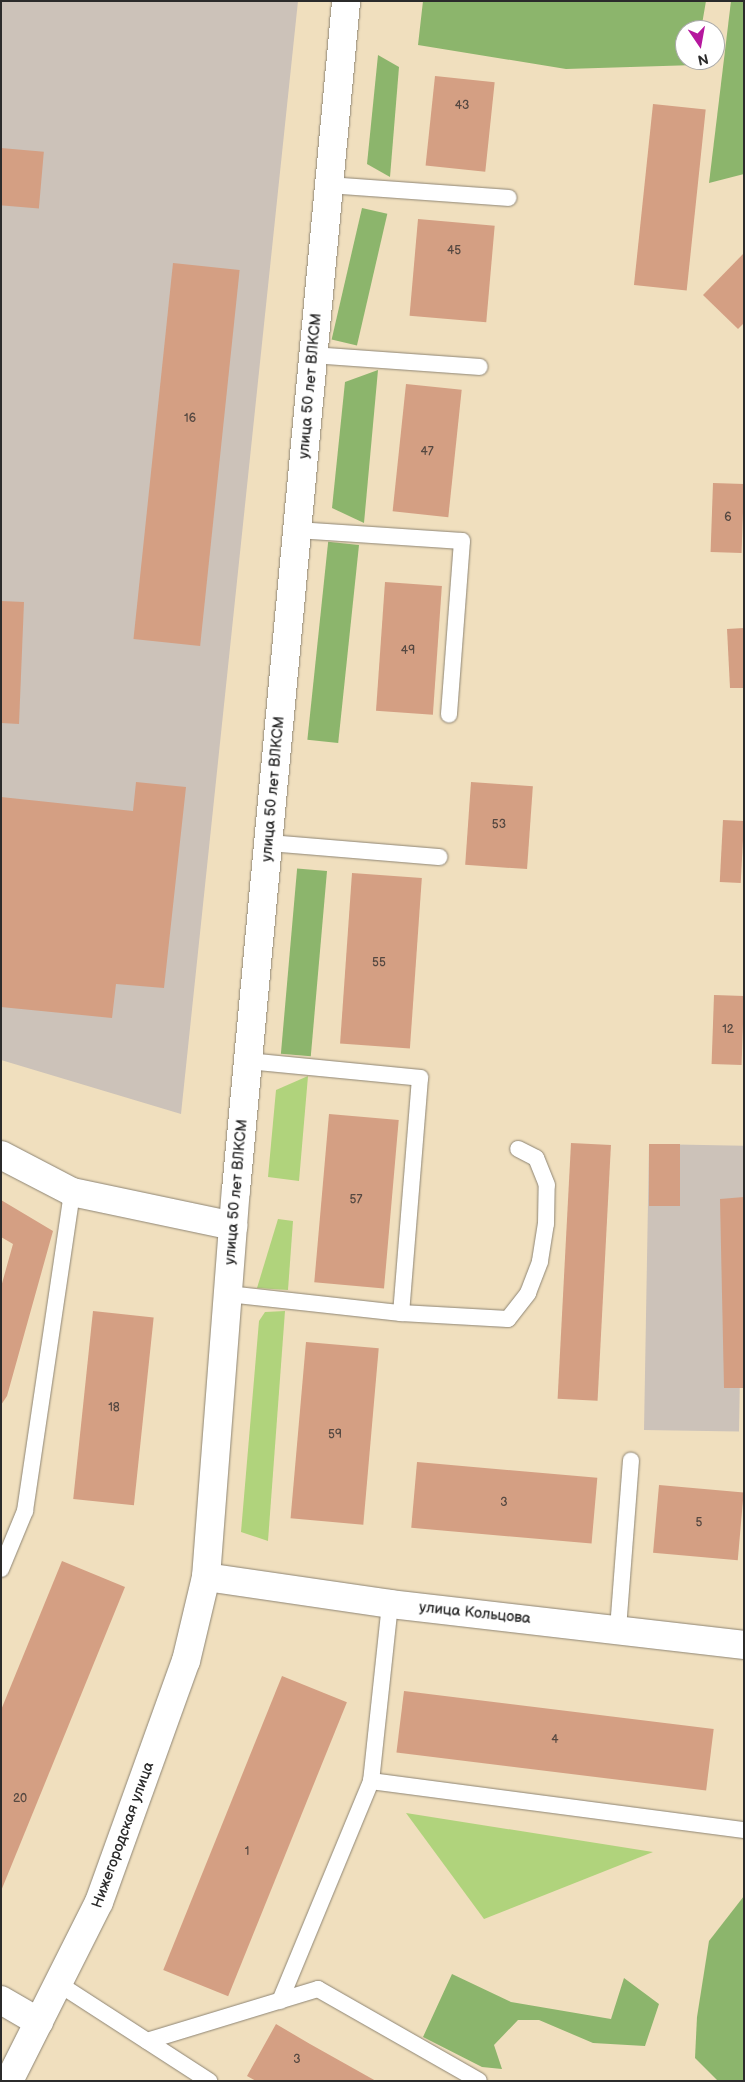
<!DOCTYPE html>
<html>
<head>
<meta charset="utf-8">
<style>
  body { margin:0 }
  #map { position:relative; width:745px; height:2082px; overflow:hidden; background:#f0dfbe; font-family:"Balsamiq Sans",sans-serif }
  div>[style] { position:absolute }
  .industrial>* { inset:0; background:#ccc2b9; transform-origin:0 0 }
  .green>* { inset:0; background:#b0d37c }
  .forest>* { inset:0; background:#8cb56c; transform-origin:0 0 }
  .building>* { inset:0; background:#d49f83; transform-origin:0 0 }
  .roads { filter:drop-shadow(0 0 1px #8e8574) drop-shadow(0 0 1px #8e8574) }
  .lane>* { height:16px; margin:-8px; padding:0 8px; transform-origin:8px; border-radius:8px; background:#fff }
  .street>* { height:28px; margin:-14px; padding:0 14px; transform-origin:14px; border-radius:14px; background:#fff }
  .secondary>* { height:28px; margin:-14px; padding:0 14px; transform-origin:14px; border-radius:14px; background:#fff }
  span { translate:-50% -50%; white-space:nowrap; text-align:center; line-height:1.15; -webkit-text-stroke:5px #fff; paint-order:stroke }
  .number-label { font-size:12px; color:#554841 }
  .number-label span { -webkit-text-stroke-width:0 }
  .street-label { font-size:15px; color:#2b2b2b }
  .frame { position:absolute; inset:0; border:2px solid #2b2b2b; pointer-events:none }
  .north { position:absolute; left:675px; top:20px; width:50px; height:50px; box-sizing:border-box; background:#fff; border:1px solid #aaa; border-radius:50%; rotate:168deg; font-size:14px; font-weight:700; line-height:20px; text-align:center; color:#2b2b2b }
  .north::after { content:''; display:block; margin:auto; width:18px; height:22px; background:#b5179e; clip-path:polygon(50% 0,100% 100%,50% 72%,0 100%) }
</style>
</head>
<body>
<div id="map">
  <div class="industrial">
    <i style="clip-path:polygon(1px 1px,298px 1px,181px 1114px,1px 1060px)"></i>
    <i style="left:649px;top:1144px;width:95px;height:286px;rotate:1deg"></i>
  </div>
  <div class="green">
    <i style="clip-path:polygon(308px 1076px,299px 1181px,268px 1177px,276px 1090px)"></i>
    <i style="clip-path:polygon(278px 1219px,293px 1221px,288px 1290px,257px 1288px)"></i>
    <i style="clip-path:polygon(285px 1311px,268px 1541px,241px 1532px,259px 1321px,265px 1312px)"></i>
    <i style="clip-path:polygon(406px 1813px,653px 1852px,484px 1919px)"></i>
  </div>
  <div class="forest">
    <i style="clip-path:polygon(423px 1px,706px 1px,701px 30px,685px 30px,685px 60px,696px 60px,695px 65px,566px 69px,418px 45px)"></i>
    <i style="clip-path:polygon(731px 1px,744px 1px,744px 174px,709px 183px)"></i>
    <i style="clip-path:polygon(378px 55px,399px 67px,390px 177px,367px 164px)"></i>
    <i style="left:362px;top:208px;width:26px;height:135px;rotate:13deg"></i>
    <i style="clip-path:polygon(378px 370px,364px 523px,332px 508px,345px 382px)"></i>
    <i style="left:359px;top:545px;width:199px;height:31px;rotate:96deg"></i>
    <i style="left:327px;top:871px;width:186px;height:30px;rotate:95deg"></i>
    <i style="clip-path:polygon(744px 1896px,744px 2081px,718px 2081px,695px 2058px,697px 2017px,709px 1941px)"></i>
    <i style="clip-path:polygon(452px 1974px,511px 2002px,611px 2019px,624px 1978px,659px 2004px,645px 2046px,593px 2043px,539px 2020px,518px 2020px,494px 2045px,502px 2069px,482px 2067px,423px 2037px)"></i>
  </div>
  <div class="building">
    <i style="left:435px;top:76px;width:60px;height:90px;rotate:6deg"></i>
    <i style="left:653px;top:104px;width:53px;height:182px;rotate:6deg"></i>
    <i style="left:1px;top:148px;width:43px;height:57px;rotate:5deg"></i>
    <i style="left:418px;top:219px;width:77px;height:97px;rotate:5deg"></i>
    <i style="clip-path:polygon(744px 253px,744px 323px,738px 329px,703px 295px)"></i>
    <i style="left:173px;top:263px;width:67px;height:378px;rotate:6deg"></i>
    <i style="left:406px;top:384px;width:56px;height:128px;rotate:6deg"></i>
    <i style="left:713px;top:483px;width:31px;height:69px;rotate:2deg"></i>
    <i style="left:385px;top:582px;width:57px;height:129px;rotate:4deg"></i>
    <i style="clip-path:polygon(1px 601px,24px 602px,19px 724px,1px 723px)"></i>
    <i style="clip-path:polygon(744px 628px,744px 688px,730px 688px,727px 629px)"></i>
    <i style="clip-path:polygon(136px 782px,186px 787px,164px 988px,116px 984px,112px 1018px,1px 1007px,1px 797px,133px 811px)"></i>
    <i style="left:471px;top:782px;width:62px;height:83px;rotate:4deg"></i>
    <i style="left:723px;top:820px;width:21px;height:62px;rotate:3deg"></i>
    <i style="left:352px;top:873px;width:70px;height:171px;rotate:4deg"></i>
    <i style="left:714px;top:995px;width:30px;height:69px;rotate:2deg"></i>
    <i style="left:329px;top:1114px;width:70px;height:169px;rotate:5deg"></i>
    <i style="left:571px;top:1143px;width:40px;height:256px;rotate:3deg"></i>
    <i style="left:649px;top:1144px;width:31px;height:62px"></i>
    <i style="clip-path:polygon(744px 1197px,744px 1388px,724px 1388px,720px 1199px)"></i>
    <i style="clip-path:polygon(1px 1200px,53px 1231px,7px 1396px,1px 1405px,1px 1287px,13px 1244px,1px 1237px)"></i>
    <i style="left:93px;top:1311px;width:61px;height:189px;rotate:6deg"></i>
    <i style="left:306px;top:1342px;width:73px;height:177px;rotate:5deg"></i>
    <i style="left:417px;top:1462px;width:181px;height:66px;rotate:5deg"></i>
    <i style="left:659px;top:1485px;width:85px;height:68px;rotate:5deg"></i>
    <i style="clip-path:polygon(62px 1561px,125px 1587px,1px 1891px,1px 1710px)"></i>
    <i style="left:282px;top:1676px;width:70px;height:317px;rotate:22deg"></i>
    <i style="left:404px;top:1691px;width:312px;height:62px;rotate:7deg"></i>
    <i style="clip-path:polygon(276px 2024px,310px 2044px,376px 2081px,256px 2081px,247px 2076px)"></i>
  </div>
  <div class="roads">
    <div class="lane">
      <i style="left:329px;top:185px;width:180px;rotate:4.1deg"></i>
      <i style="left:313px;top:355px;width:167px;rotate:4.1deg"></i>
      <i style="left:297px;top:530px;width:165px;rotate:3.8deg"></i>
      <i style="left:462px;top:541px;width:174px;rotate:94.3deg"></i>
      <i style="left:268px;top:843px;width:172px;rotate:4.7deg"></i>
      <i style="left:248px;top:1061px;width:173px;rotate:5.6deg"></i>
      <i style="left:420px;top:1078px;width:236px;rotate:94.6deg"></i>
      <i style="left:228px;top:1294px;width:174px;rotate:6.3deg"></i>
      <i style="left:401px;top:1313px;width:107px;rotate:3.2deg"></i>
      <i style="left:508px;top:1319px;width:33px;rotate:-52deg"></i>
      <i style="left:528px;top:1293px;width:34px;rotate:-69deg"></i>
      <i style="left:540px;top:1261px;width:37px;rotate:-81deg"></i>
      <i style="left:546px;top:1224px;width:39px;rotate:-89deg"></i>
      <i style="left:547px;top:1185px;width:29px;rotate:-112deg"></i>
      <i style="left:536px;top:1158px;width:20px;rotate:-153deg"></i>
      <i style="left:1px;top:1569px;width:63px;rotate:-67.5deg"></i>
      <i style="left:25px;top:1511px;width:322px;rotate:-81.6deg"></i>
      <i style="left:390px;top:1604px;width:178px;rotate:96.1deg"></i>
      <i style="left:371px;top:1781px;width:376px;rotate:7.5deg"></i>
      <i style="left:618px;top:1629px;width:169px;rotate:-85.6deg"></i>
      <i style="left:59px;top:1984px;width:179px;rotate:32.9deg"></i>
      <i style="left:280px;top:2001px;width:238px;rotate:-67.5deg"></i>
      <i style="left:147px;top:2041px;width:179px;rotate:-16.9deg"></i>
      <i style="left:318px;top:1989px;width:185px;rotate:29.7deg"></i>
    </div>
    <div class="street">
      <i style="left:1px;top:1155px;width:80px;rotate:27.5deg"></i>
      <i style="left:72px;top:1192px;width:165px;rotate:11.9deg"></i>
      <i style="left:206px;top:1577px;width:186px;rotate:8.3deg"></i>
      <i style="left:390px;top:1604px;width:356px;rotate:6.6deg"></i>
      <i style="left:1px;top:2000px;width:44px;rotate:30.1deg"></i>
    </div>
    <div class="secondary">
      <i style="left:9px;top:2081px;width:200px;rotate:-63.3deg"></i>
      <i style="left:99px;top:1902px;width:256px;rotate:-70.2deg"></i>
      <i style="left:186px;top:1661px;width:86px;rotate:-76.6deg"></i>
      <i style="left:206px;top:1577px;width:388px;rotate:-85.6deg"></i>
      <i style="left:236px;top:1190px;width:1194px;rotate:-84.71deg"></i>
    </div>
  </div>
  <div class="number-label">
    <span style="left:462px;top:106px">43</span>
    <span style="left:454px;top:251px">45</span>
    <span style="left:190px;top:419px">16</span>
    <span style="left:427px;top:452px">47</span>
    <span style="left:728px;top:518px">6</span>
    <span style="left:408px;top:651px">49</span>
    <span style="left:499px;top:825px">53</span>
    <span style="left:379px;top:963px">55</span>
    <span style="left:728px;top:1030px">12</span>
    <span style="left:356px;top:1200px">57</span>
    <span style="left:114px;top:1408px">18</span>
    <span style="left:335px;top:1435px">59</span>
    <span style="left:504px;top:1503px">3</span>
    <span style="left:699px;top:1523px">5</span>
    <span style="left:555px;top:1740px">4</span>
    <span style="left:20px;top:1799px">20</span>
    <span style="left:247px;top:1852px">1</span>
    <span style="left:297px;top:2060px">3</span>
  </div>
  <div class="street-label">
    <span style="left:310px;top:386px;rotate:-85deg">улица 50 лет ВЛКСМ</span>
    <span style="left:273px;top:789px;rotate:-85deg">улица 50 лет ВЛКСМ</span>
    <span style="left:236px;top:1192px;rotate:-85deg">улица 50 лет ВЛКСМ</span>
    <span style="left:475px;top:1613px;rotate:6deg">улица Кольцова</span>
    <span style="left:123px;top:1835px;rotate:-70deg">Нижегородская улица</span>
  </div>
  <div class="frame"></div>
  <div class="north">N</div>
</div>
</body>
</html>
